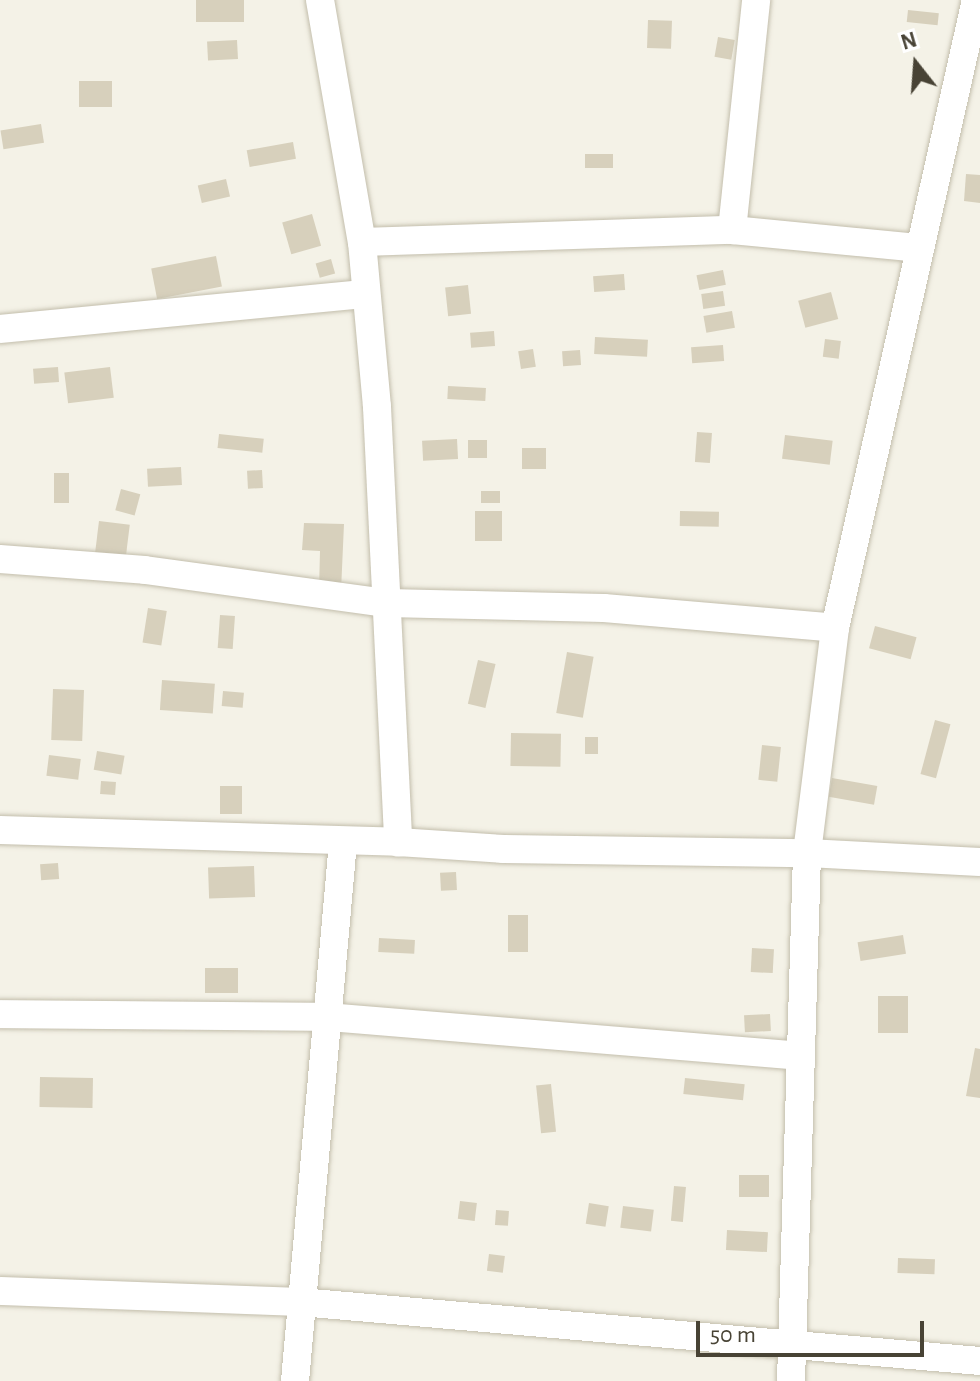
<!DOCTYPE html>
<html>
<head>
<meta charset="utf-8">
<style>
  body { margin:0 }
  #map { position:relative; width:980px; height:1381px; overflow:hidden; background:#f4f2e7; font-family:"Alegreya Sans",sans-serif }
  div>[style] { position:absolute }
  .building>* { inset:0; background:#d7d0bc; transform-origin:0 0 }
  .roads { filter:drop-shadow(0 0 2px #c3beac) drop-shadow(0 0 2px #c3beac) }
  .minor>* { height:28px; margin:-14px; padding:0 14px; transform-origin:14px; border-radius:14px; background:#fff }
  span { translate:-50% -50%; white-space:nowrap; text-align:center; line-height:1.15; -webkit-text-stroke:6px #fff; paint-order:stroke }
  .north { position:absolute; left:876px; top:24px; width:80px; height:80px; -webkit-text-stroke:6px #fff; paint-order:stroke; rotate:343deg; font-size:22px; font-weight:700; line-height:32px; text-align:center; color:#484335 }
  .north::after { content:''; display:block; margin:auto; width:28px; height:36px; background:#484335; clip-path:polygon(50% 0,100% 100%,50% 72%,0 100%) }
  .scale { position:absolute; left:696px; top:1321px; width:228px; height:36px; box-sizing:border-box; border:4px solid #484335; border-top:0; padding-left:10px; font-size:24px; line-height:28px; white-space:nowrap; color:#484335; -webkit-text-stroke:6px #fff; paint-order:stroke }
</style>
</head>
<body>
<div id="map">
  <div class="building">
    <i style="left:196px;top:0;width:48px;height:22px"></i>
    <i style="left:908px;top:10px;width:31px;height:12px;rotate:6deg"></i>
    <i style="left:648px;top:20px;width:24px;height:28px;rotate:2deg"></i>
    <i style="left:718px;top:37px;width:17px;height:20px;rotate:10deg"></i>
    <i style="left:237px;top:40px;width:19px;height:30px;rotate:87deg"></i>
    <i style="left:112px;top:81px;width:26px;height:33px;rotate:90deg"></i>
    <i style="left:41px;top:124px;width:19px;height:41px;rotate:81deg"></i>
    <i style="left:293px;top:142px;width:17px;height:47px;rotate:80deg"></i>
    <i style="left:613px;top:154px;width:14px;height:28px;rotate:90deg"></i>
    <i style="clip-path:polygon(966px 174px,980px 175px,980px 203px,964px 201px)"></i>
    <i style="left:226px;top:179px;width:18px;height:29px;rotate:77deg"></i>
    <i style="left:312px;top:214px;width:33px;height:31px;rotate:74deg"></i>
    <i style="left:216px;top:256px;width:31px;height:66px;rotate:79deg"></i>
    <i style="left:331px;top:259px;width:15px;height:16px;rotate:74deg"></i>
    <i style="left:723px;top:270px;width:15px;height:27px;rotate:79deg"></i>
    <i style="left:624px;top:274px;width:16px;height:31px;rotate:86deg"></i>
    <i style="left:468px;top:285px;width:29px;height:23px;rotate:84deg"></i>
    <i style="left:723px;top:291px;width:15px;height:22px;rotate:82deg"></i>
    <i style="left:831px;top:292px;width:28px;height:34px;rotate:75deg"></i>
    <i style="left:732px;top:311px;width:17px;height:29px;rotate:80deg"></i>
    <i style="left:494px;top:331px;width:15px;height:24px;rotate:86deg"></i>
    <i style="left:595px;top:337px;width:53px;height:17px;rotate:3deg"></i>
    <i style="left:825px;top:339px;width:16px;height:18px;rotate:7deg"></i>
    <i style="left:723px;top:345px;width:16px;height:32px;rotate:86deg"></i>
    <i style="left:533px;top:349px;width:18px;height:15px;rotate:81deg"></i>
    <i style="left:580px;top:350px;width:15px;height:18px;rotate:86deg"></i>
    <i style="left:58px;top:367px;width:15px;height:25px;rotate:86deg"></i>
    <i style="left:110px;top:367px;width:31px;height:46px;rotate:83deg"></i>
    <i style="left:448px;top:386px;width:38px;height:13px;rotate:3deg"></i>
    <i style="left:697px;top:432px;width:15px;height:30px;rotate:4deg"></i>
    <i style="left:219px;top:434px;width:45px;height:14px;rotate:6deg"></i>
    <i style="left:785px;top:435px;width:48px;height:24px;rotate:7deg"></i>
    <i style="left:457px;top:439px;width:20px;height:35px;rotate:87deg"></i>
    <i style="left:468px;top:440px;width:19px;height:18px"></i>
    <i style="left:522px;top:448px;width:24px;height:21px"></i>
    <i style="left:181px;top:467px;width:18px;height:34px;rotate:87deg"></i>
    <i style="left:262px;top:470px;width:18px;height:15px;rotate:87deg"></i>
    <i style="left:54px;top:473px;width:15px;height:30px"></i>
    <i style="left:121px;top:489px;width:20px;height:22px;rotate:15deg"></i>
    <i style="left:481px;top:491px;width:19px;height:12px"></i>
    <i style="left:475px;top:511px;width:27px;height:30px"></i>
    <i style="left:680px;top:511px;width:39px;height:15px;rotate:1deg"></i>
    <i style="left:99px;top:521px;width:31px;height:32px;rotate:7deg"></i>
    <i style="clip-path:polygon(304px 523px,344px 524px,341px 591px,319px 590px,320px 551px,302px 550px)"></i>
    <i style="left:148px;top:608px;width:19px;height:35px;rotate:9deg"></i>
    <i style="left:220px;top:615px;width:15px;height:33px;rotate:4deg"></i>
    <i style="left:875px;top:626px;width:43px;height:23px;rotate:15deg"></i>
    <i style="left:567px;top:652px;width:27px;height:62px;rotate:10deg"></i>
    <i style="left:478px;top:660px;width:18px;height:45px;rotate:13deg"></i>
    <i style="left:162px;top:680px;width:53px;height:30px;rotate:4deg"></i>
    <i style="left:53px;top:689px;width:31px;height:51px;rotate:2deg"></i>
    <i style="left:223px;top:691px;width:21px;height:15px;rotate:5deg"></i>
    <i style="left:935px;top:720px;width:16px;height:56px;rotate:15deg"></i>
    <i style="left:511px;top:733px;width:50px;height:33px;rotate:1deg"></i>
    <i style="left:585px;top:737px;width:13px;height:17px"></i>
    <i style="left:762px;top:745px;width:19px;height:35px;rotate:6deg"></i>
    <i style="left:97px;top:751px;width:28px;height:19px;rotate:10deg"></i>
    <i style="left:49px;top:755px;width:32px;height:21px;rotate:7deg"></i>
    <i style="left:832px;top:778px;width:46px;height:19px;rotate:10deg"></i>
    <i style="left:101px;top:781px;width:15px;height:13px;rotate:4deg"></i>
    <i style="left:220px;top:786px;width:22px;height:28px"></i>
    <i style="left:58px;top:863px;width:16px;height:18px;rotate:86deg"></i>
    <i style="left:254px;top:866px;width:31px;height:46px;rotate:88deg"></i>
    <i style="left:456px;top:872px;width:18px;height:16px;rotate:87deg"></i>
    <i style="left:508px;top:915px;width:20px;height:37px"></i>
    <i style="left:903px;top:935px;width:19px;height:46px;rotate:81deg"></i>
    <i style="left:379px;top:938px;width:36px;height:14px;rotate:3deg"></i>
    <i style="left:752px;top:948px;width:22px;height:24px;rotate:3deg"></i>
    <i style="left:205px;top:968px;width:33px;height:25px"></i>
    <i style="left:878px;top:996px;width:30px;height:37px"></i>
    <i style="left:770px;top:1014px;width:17px;height:26px;rotate:87deg"></i>
    <i style="clip-path:polygon(975px 1048px,980px 1049px,980px 1098px,966px 1096px)"></i>
    <i style="left:40px;top:1077px;width:53px;height:30px;rotate:1deg"></i>
    <i style="left:685px;top:1078px;width:60px;height:16px;rotate:6deg"></i>
    <i style="left:551px;top:1084px;width:48px;height:15px;rotate:84deg"></i>
    <i style="left:739px;top:1175px;width:30px;height:22px"></i>
    <i style="left:674px;top:1186px;width:12px;height:35px;rotate:5deg"></i>
    <i style="left:460px;top:1201px;width:17px;height:18px;rotate:7deg"></i>
    <i style="left:589px;top:1203px;width:20px;height:21px;rotate:9deg"></i>
    <i style="left:623px;top:1206px;width:31px;height:22px;rotate:7deg"></i>
    <i style="left:496px;top:1210px;width:13px;height:15px;rotate:4deg"></i>
    <i style="left:727px;top:1230px;width:41px;height:20px;rotate:3deg"></i>
    <i style="left:489px;top:1254px;width:16px;height:17px;rotate:7deg"></i>
    <i style="left:898px;top:1258px;width:37px;height:15px;rotate:2deg"></i>
  </div>
  <div class="roads">
    <div class="minor">
      <i style="left:320px;top:0;width:246px;rotate:80.2deg"></i>
      <i style="left:362px;top:242px;width:166px;rotate:84.8deg"></i>
      <i style="left:377px;top:407px;width:436px;rotate:87.2deg"></i>
      <i style="left:732px;top:230px;width:231px;rotate:-84deg"></i>
      <i style="left:362px;top:242px;width:370px;rotate:-1.9deg"></i>
      <i style="left:732px;top:230px;width:189px;rotate:5.5deg"></i>
      <i style="left:0;top:329px;width:367px;rotate:-5.5deg"></i>
      <i style="left:0;top:559px;width:145px;rotate:4.3deg"></i>
      <i style="left:145px;top:570px;width:244px;rotate:7.8deg"></i>
      <i style="left:387px;top:603px;width:217px;rotate:1.3deg"></i>
      <i style="left:604px;top:608px;width:232px;rotate:4.9deg"></i>
      <i style="left:0;top:830px;width:398px;rotate:1.7deg"></i>
      <i style="left:398px;top:842px;width:106px;rotate:3.8deg"></i>
      <i style="left:504px;top:849px;width:303px;rotate:0.8deg"></i>
      <i style="left:807px;top:853px;width:173px;rotate:3deg"></i>
      <i style="left:0;top:1014px;width:328px;rotate:0.5deg"></i>
      <i style="left:328px;top:1017px;width:474px;rotate:4.7deg"></i>
      <i style="left:0;top:1291px;width:300px;rotate:2.1deg"></i>
      <i style="left:300px;top:1302px;width:683px;rotate:4.96deg"></i>
      <i style="left:295px;top:1381px;width:541px;rotate:-84.91deg"></i>
      <i style="left:791px;top:1381px;width:528px;rotate:-88.26deg"></i>
      <i style="left:807px;top:853px;width:227px;rotate:-82.9deg"></i>
      <i style="left:835px;top:628px;width:644px;rotate:-77.35deg"></i>
    </div>
  </div>
  <div class="north">N</div>
  <div class="scale">50 m</div>
</div>
</body>
</html>
